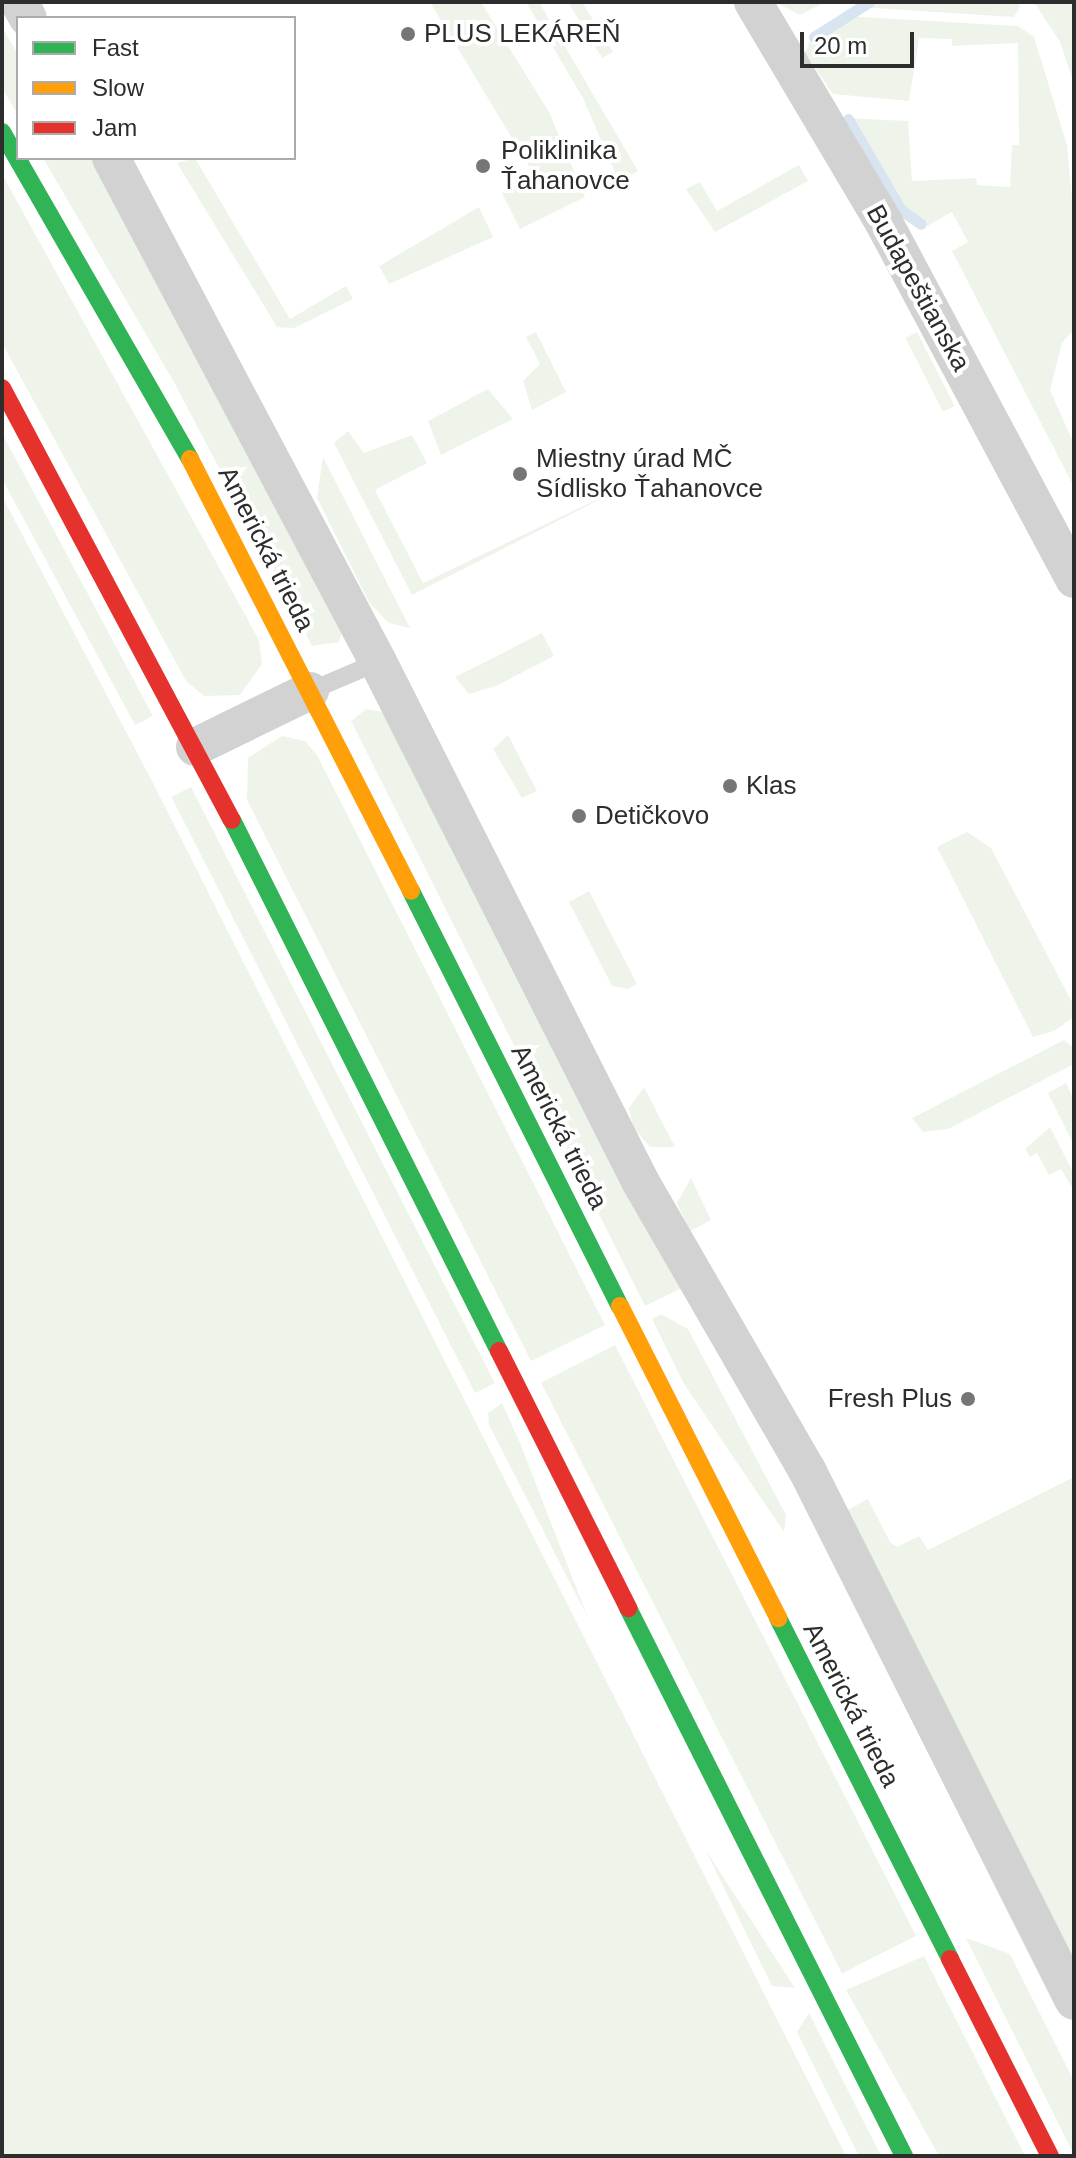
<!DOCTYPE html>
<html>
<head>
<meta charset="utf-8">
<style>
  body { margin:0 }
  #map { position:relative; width:1076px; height:2158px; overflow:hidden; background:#fff; font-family:Arial,sans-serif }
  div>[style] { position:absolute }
  .green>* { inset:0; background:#eff4eb; transform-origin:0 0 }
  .stream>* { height:11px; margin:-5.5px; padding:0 5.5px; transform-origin:5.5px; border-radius:5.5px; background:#d8e5f0 }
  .lane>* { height:18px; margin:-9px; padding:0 9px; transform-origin:9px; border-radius:9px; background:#d2d2d2 }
  .street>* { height:38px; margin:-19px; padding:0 19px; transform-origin:19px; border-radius:19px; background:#d2d2d2 }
  .fast>* { height:18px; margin:-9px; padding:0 9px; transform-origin:9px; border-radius:9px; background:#30b455 }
  .slow>* { height:18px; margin:-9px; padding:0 9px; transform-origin:9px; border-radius:9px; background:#ff9f0a }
  .jam>* { height:18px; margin:-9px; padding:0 9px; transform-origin:9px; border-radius:9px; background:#e5322d }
  .dots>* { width:22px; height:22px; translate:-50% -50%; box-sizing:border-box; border:4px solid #fff; border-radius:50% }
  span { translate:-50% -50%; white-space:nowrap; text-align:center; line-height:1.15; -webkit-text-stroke:8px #fff; paint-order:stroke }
  .poi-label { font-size:26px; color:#2d2d2d }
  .left { translate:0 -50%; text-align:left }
  .right { translate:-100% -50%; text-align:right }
  .street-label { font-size:26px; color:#2d2d2d }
  .frame { position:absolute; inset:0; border:4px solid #2d2d2d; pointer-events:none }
  .legend { position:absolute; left:16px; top:16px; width:280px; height:144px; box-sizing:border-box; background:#fff; border:2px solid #ababab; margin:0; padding:10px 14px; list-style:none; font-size:24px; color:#2d2d2d }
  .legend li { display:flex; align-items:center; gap:16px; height:40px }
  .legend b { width:40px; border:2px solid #ababab }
  .scale { position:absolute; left:800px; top:32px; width:114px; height:36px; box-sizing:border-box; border:4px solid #2d2d2d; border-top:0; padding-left:10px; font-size:24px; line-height:28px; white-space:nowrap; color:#2d2d2d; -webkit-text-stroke:6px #fff; paint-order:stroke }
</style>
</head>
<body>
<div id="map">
  <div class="green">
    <i style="clip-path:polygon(430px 2px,481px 2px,549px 112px,585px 197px,520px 229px,502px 193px,533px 173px)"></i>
    <i style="clip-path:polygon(526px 2px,539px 2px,638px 171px,619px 182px,583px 98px)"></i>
    <i style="clip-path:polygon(568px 2px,582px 2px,613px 52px,602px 58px)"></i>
    <i style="clip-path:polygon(775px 2px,825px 2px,800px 15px)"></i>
    <i style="clip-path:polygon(865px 2px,1017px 2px,1020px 7px,1014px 17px,857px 7px)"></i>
    <i style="clip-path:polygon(1034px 2px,1074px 2px,1074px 84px,1060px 42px)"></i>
    <i style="clip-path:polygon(843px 16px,1018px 26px,1034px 37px,1067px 145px,1074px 223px,1074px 330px,1062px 343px,1050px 390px,1074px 444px,1074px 487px,952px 251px,968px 242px,952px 212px,922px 229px,899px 213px,843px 118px,908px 121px,912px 181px,976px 178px,977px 185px,1010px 187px,1012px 145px,1019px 145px,1018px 43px,952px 46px,952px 39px,919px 38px,909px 101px,833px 94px,805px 53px,812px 35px)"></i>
    <i style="clip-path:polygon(2px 27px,18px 54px,18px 115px,2px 88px)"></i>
    <i style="clip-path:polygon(43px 158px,93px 158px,342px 630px,339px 642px,312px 646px,175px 384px)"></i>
    <i style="clip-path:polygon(195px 158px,290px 319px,346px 286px,353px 299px,294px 328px,277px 327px,177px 163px)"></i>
    <i style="clip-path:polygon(799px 165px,808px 181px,715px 232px,686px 189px,700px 182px,717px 211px)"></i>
    <i style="clip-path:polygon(2px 174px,259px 640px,262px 664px,240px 695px,204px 696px,186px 681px,2px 343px)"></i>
    <i style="clip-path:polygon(479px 207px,493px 237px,389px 284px,379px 266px)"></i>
    <i style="clip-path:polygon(536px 332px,566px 392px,532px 410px,523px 381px,540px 364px,526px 337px)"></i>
    <i style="left:917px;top:332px;width:83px;height:13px;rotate:63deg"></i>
    <i style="clip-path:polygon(488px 389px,513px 419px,441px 455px,428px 421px)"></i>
    <i style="clip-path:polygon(348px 431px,364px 453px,412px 435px,427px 463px,375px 490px,423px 583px,648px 475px,412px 595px,334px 443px)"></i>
    <i style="clip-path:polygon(2px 433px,153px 716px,135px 725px,2px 479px)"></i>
    <i style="clip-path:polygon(323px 457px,410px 628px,389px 623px,370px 604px,317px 498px)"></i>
    <i style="clip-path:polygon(2px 496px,152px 781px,846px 2156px,2px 2156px)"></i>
    <i style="clip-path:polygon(542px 633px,554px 656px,496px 686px,469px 694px,455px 677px)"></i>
    <i style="clip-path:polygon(366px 709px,384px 712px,684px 1287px,645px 1306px,351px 721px)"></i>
    <i style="clip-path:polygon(508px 735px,537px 791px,522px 798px,493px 749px)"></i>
    <i style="clip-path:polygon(282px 736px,305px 741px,317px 755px,605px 1325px,531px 1361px,247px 800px,248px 758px)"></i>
    <i style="left:191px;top:787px;width:669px;height:22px;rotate:63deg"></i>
    <i style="clip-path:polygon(967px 832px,991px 848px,1073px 1004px,1072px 1018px,1056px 1030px,1033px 1037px,937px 847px)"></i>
    <i style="clip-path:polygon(589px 891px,637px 984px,628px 989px,612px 986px,569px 902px)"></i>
    <i style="clip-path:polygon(1064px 1040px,1074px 1048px,1074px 1064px,948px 1129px,923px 1132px,912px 1118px)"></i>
    <i style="clip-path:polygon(1066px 1083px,1074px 1100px,1074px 1145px,1048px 1093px)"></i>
    <i style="clip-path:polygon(644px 1087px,675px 1147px,650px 1147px,633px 1127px,629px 1108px)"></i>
    <i style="clip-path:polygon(1050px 1127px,1074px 1174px,1074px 1191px,1061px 1169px,1049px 1175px,1037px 1153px,1030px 1157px,1025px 1149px)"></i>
    <i style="clip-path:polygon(691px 1178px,711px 1220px,690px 1231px,677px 1203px)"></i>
    <i style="clip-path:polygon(661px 1314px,688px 1329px,786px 1515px,784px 1532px,684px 1384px,652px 1319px)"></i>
    <i style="left:615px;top:1345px;width:663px;height:83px;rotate:63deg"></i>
    <i style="clip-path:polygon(502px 1403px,520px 1443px,588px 1618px,489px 1425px,488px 1413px)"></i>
    <i style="clip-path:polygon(1074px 1477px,1074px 1965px,842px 1513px,868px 1499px,890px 1542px,897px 1547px,919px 1536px,928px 1550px)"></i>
    <i style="clip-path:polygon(705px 1849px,795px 1988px,772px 1986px)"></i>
    <i style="clip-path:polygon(966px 1938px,1010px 1954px,1074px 2081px,1074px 2155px)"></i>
    <i style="clip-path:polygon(924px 1956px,1025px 2156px,939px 2156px,846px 1990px)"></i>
    <i style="clip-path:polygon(809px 2013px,881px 2156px,859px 2156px,797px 2032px)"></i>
  </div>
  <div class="stream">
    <i style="left:814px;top:37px;width:65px;rotate:-32.5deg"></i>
    <i style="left:848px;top:119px;width:105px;rotate:59.8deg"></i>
    <i style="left:901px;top:210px;width:24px;rotate:35deg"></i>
  </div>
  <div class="lane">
    <i style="left:310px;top:691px;width:74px;rotate:-23.1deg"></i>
  </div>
  <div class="street">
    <i style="left:19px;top:2px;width:18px;rotate:61deg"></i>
    <i style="left:753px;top:2px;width:255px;rotate:59.3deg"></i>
    <i style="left:883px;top:221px;width:406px;rotate:61.9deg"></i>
    <i style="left:111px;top:158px;width:570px;rotate:62.09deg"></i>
    <i style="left:378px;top:662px;width:581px;rotate:63.21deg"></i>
    <i style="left:640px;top:1181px;width:334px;rotate:60deg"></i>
    <i style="left:807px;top:1470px;width:594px;rotate:63.31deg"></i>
    <i style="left:195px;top:747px;width:128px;rotate:-26deg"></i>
  </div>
  <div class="fast">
    <i style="left:2px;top:132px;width:377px;rotate:60.1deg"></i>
    <i style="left:232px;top:820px;width:594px;rotate:63.31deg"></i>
    <i style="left:411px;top:891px;width:465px;rotate:63.3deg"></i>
    <i style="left:628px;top:1608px;width:614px;rotate:63.27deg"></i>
    <i style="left:778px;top:1618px;width:382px;rotate:63.2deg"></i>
  </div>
  <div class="slow">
    <i style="left:190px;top:459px;width:485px;rotate:62.9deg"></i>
    <i style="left:620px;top:1306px;width:350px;rotate:63.1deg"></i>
  </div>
  <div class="jam">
    <i style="left:2px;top:388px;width:489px;rotate:62deg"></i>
    <i style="left:499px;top:1351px;width:288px;rotate:63.3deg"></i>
    <i style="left:950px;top:1959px;width:221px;rotate:63.1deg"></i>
  </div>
  <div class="dots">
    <i style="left:408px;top:34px;background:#767676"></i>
    <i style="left:483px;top:166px;background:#767676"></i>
    <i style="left:520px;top:474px;background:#767676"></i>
    <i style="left:730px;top:786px;background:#767676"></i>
    <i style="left:579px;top:816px;background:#767676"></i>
    <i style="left:968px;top:1399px;background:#767676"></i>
  </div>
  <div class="poi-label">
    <span class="left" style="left:424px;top:34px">PLUS LEKÁREŇ</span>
    <span class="left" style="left:501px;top:166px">Poliklinika<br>Ťahanovce</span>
    <span class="left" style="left:536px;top:474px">Miestny úrad MČ<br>Sídlisko Ťahanovce</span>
    <span class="left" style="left:746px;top:786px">Klas</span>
    <span class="left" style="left:595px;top:816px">Detičkovo</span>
    <span class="right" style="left:952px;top:1399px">Fresh Plus</span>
  </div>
  <div class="street-label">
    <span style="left:918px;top:288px;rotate:61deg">Budapeštianska</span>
    <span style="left:266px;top:549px;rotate:63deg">Americká trieda</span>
    <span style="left:559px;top:1127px;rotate:63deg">Americká trieda</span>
    <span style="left:851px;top:1705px;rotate:63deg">Americká trieda</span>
  </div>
  <div class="frame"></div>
  <ul class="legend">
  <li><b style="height:10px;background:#30b455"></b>Fast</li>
  <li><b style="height:10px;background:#ff9f0a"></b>Slow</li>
  <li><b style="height:10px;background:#e5322d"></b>Jam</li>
  </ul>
  <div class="scale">20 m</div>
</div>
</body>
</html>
